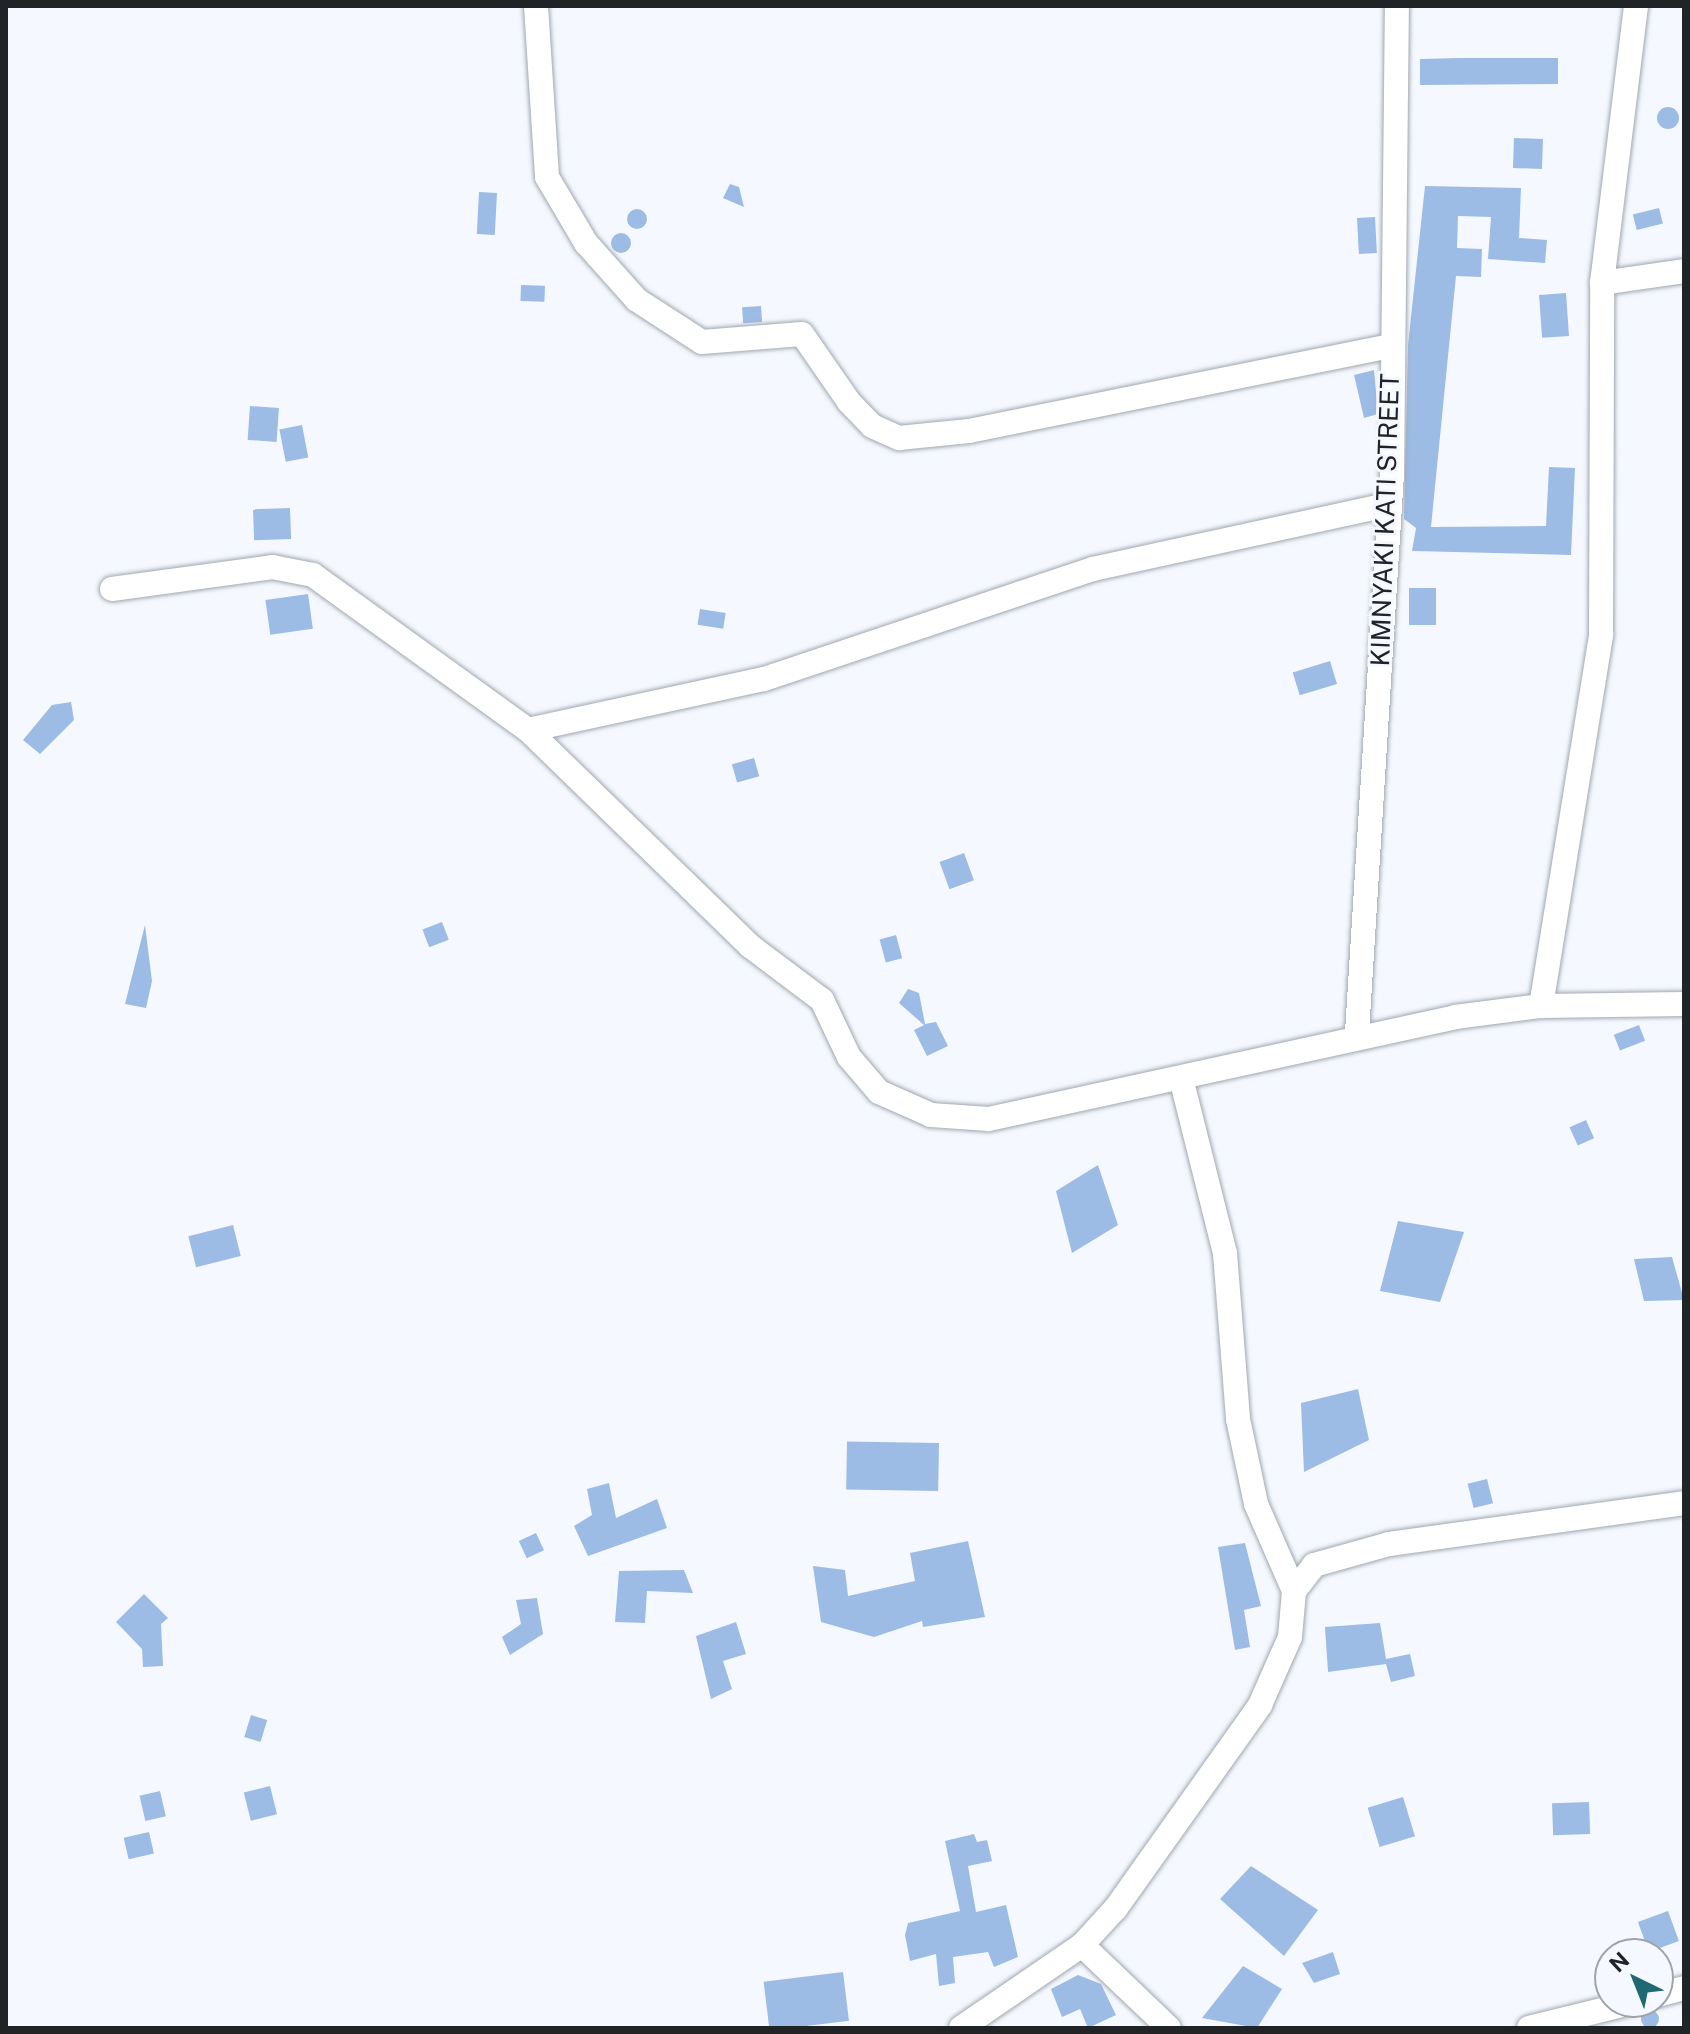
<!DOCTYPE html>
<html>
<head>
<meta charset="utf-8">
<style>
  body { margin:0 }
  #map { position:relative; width:1690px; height:2034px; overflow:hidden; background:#f5f9ff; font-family:"Public Sans",sans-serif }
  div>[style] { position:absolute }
  .building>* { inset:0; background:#9cbbe5; transform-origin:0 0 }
  .round { border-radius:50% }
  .roads { filter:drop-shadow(0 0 2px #a1a7af) drop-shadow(0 0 2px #a1a7af) }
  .minor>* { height:24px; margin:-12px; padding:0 12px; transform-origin:12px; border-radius:12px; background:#fff }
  span { translate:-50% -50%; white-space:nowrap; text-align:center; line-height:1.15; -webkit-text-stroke:6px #f5f9ff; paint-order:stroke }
  .street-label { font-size:26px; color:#212427 }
  .frame { position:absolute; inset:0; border:8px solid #212427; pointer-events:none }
  .north { position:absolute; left:1594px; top:1938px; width:80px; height:80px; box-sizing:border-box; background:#f5f9ff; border:2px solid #a0a4a9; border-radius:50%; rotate:317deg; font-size:22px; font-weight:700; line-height:32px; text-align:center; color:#212427 }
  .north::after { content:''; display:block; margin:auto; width:28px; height:36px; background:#1f6973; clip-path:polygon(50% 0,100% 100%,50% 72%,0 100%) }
</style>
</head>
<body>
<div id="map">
  <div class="building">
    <i style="clip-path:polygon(1460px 58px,1558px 58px,1558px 84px,1420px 85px,1420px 59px)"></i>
    <i class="round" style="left:1657px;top:107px;width:22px;height:22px"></i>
    <i style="left:1514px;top:138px;width:29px;height:30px;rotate:2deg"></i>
    <i style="clip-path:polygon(730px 184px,739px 187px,744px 207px,723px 198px)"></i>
    <i style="clip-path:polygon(1425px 186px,1521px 188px,1519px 238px,1547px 240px,1545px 263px,1488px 259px,1491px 217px,1458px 216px,1457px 248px,1482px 249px,1481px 277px,1456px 276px,1431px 527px,1546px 526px,1549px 467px,1575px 468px,1571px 555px,1412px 551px,1416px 528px,1404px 519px,1408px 345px)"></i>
    <i style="left:479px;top:192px;width:18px;height:42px;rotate:3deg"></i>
    <i style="left:1659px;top:208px;width:16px;height:27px;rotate:76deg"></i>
    <i class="round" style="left:627px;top:209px;width:20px;height:20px"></i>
    <i style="left:1375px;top:217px;width:36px;height:18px;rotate:87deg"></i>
    <i class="round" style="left:611px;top:233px;width:20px;height:20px"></i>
    <i style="left:521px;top:285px;width:24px;height:16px;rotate:2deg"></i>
    <i style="left:1566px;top:293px;width:43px;height:27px;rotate:86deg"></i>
    <i style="left:761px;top:306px;width:16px;height:19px;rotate:86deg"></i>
    <i style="clip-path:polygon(1374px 370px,1378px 414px,1364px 418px,1354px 375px)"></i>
    <i style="left:250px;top:406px;width:29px;height:34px;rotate:4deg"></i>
    <i style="left:302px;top:425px;width:33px;height:23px;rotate:79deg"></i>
    <i style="left:290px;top:508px;width:31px;height:37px;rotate:88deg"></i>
    <i style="left:1409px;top:588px;width:27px;height:37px"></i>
    <i style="left:308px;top:594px;width:35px;height:43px;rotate:82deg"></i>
    <i style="left:700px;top:609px;width:26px;height:16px;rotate:9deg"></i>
    <i style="left:1330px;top:661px;width:24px;height:39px;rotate:73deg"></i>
    <i style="clip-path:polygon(71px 702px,74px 720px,40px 754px,23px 740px,52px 705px)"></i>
    <i style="left:754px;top:758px;width:19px;height:23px;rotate:74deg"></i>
    <i style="left:964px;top:853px;width:29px;height:26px;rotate:70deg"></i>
    <i style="left:442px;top:922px;width:19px;height:21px;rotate:69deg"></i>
    <i style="clip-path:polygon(145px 925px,152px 981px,146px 1008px,125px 1004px)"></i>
    <i style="left:896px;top:935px;width:24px;height:17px;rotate:75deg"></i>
    <i style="clip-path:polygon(908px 989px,919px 993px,925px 1024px,936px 1022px,948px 1046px,927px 1056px,914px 1030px,924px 1025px,899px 1003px)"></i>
    <i style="left:1639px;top:1025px;width:17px;height:27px;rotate:69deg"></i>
    <i style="left:1586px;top:1120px;width:20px;height:18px;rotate:66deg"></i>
    <i style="clip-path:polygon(1098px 1165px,1118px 1225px,1072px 1253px,1056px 1191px)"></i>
    <i style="clip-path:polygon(1398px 1221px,1464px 1232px,1440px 1302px,1380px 1291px)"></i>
    <i style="left:233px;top:1225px;width:32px;height:46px;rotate:76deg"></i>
    <i style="clip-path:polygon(1672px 1257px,1684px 1300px,1644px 1301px,1634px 1259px)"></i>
    <i style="clip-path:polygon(1358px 1389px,1369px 1440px,1304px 1472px,1301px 1403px)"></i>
    <i style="left:939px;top:1443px;width:48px;height:92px;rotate:91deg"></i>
    <i style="left:1487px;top:1479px;width:25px;height:20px;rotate:76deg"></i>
    <i style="clip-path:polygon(609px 1483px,616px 1518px,657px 1499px,667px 1528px,588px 1556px,574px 1526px,592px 1515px,587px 1489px)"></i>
    <i style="left:536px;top:1533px;width:19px;height:19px;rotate:65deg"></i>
    <i style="clip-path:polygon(968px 1541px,985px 1617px,923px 1627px,922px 1621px,874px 1637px,821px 1622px,813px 1566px,845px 1570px,848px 1596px,915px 1581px,910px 1553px)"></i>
    <i style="clip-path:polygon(1245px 1543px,1261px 1606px,1244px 1610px,1250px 1647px,1235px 1650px,1218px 1547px)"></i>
    <i style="clip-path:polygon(684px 1570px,693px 1593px,647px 1591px,645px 1623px,615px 1622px,619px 1571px)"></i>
    <i style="clip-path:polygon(144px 1594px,168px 1618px,161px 1624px,163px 1666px,143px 1667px,142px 1649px,116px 1622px)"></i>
    <i style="clip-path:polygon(537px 1598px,543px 1634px,510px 1655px,502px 1637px,521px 1624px,516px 1600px)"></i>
    <i style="clip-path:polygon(736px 1622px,746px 1654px,723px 1661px,732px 1689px,711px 1699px,696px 1636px)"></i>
    <i style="clip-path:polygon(1380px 1623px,1386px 1659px,1410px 1654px,1415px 1676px,1391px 1682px,1386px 1664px,1328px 1672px,1325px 1627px)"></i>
    <i style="left:251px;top:1715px;width:17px;height:23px;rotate:17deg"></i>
    <i style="left:270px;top:1786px;width:29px;height:27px;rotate:76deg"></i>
    <i style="left:160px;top:1791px;width:26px;height:21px;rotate:77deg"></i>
    <i style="left:1403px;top:1797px;width:41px;height:37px;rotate:73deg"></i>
    <i style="left:1589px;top:1802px;width:32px;height:37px;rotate:88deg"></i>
    <i style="left:149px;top:1832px;width:22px;height:26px;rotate:77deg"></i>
    <i style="clip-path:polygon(974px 1834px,977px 1842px,987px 1840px,992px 1861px,968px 1866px,976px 1912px,1006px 1905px,1018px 1957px,994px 1967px,988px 1952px,953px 1957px,955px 1983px,939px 1986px,936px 1954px,910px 1961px,905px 1935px,908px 1923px,960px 1911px,945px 1841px)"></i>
    <i style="clip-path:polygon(1251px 1866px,1318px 1910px,1284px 1956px,1220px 1899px)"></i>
    <i style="left:1668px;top:1911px;width:32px;height:32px;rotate:70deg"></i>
    <i style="clip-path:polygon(1333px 1952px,1340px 1974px,1314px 1983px,1302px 1963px)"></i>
    <i style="clip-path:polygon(1243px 1966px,1282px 1989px,1257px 2028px,1202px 2018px)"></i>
    <i style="left:843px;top:1972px;width:49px;height:80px;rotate:83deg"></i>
    <i style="clip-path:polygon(1078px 1975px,1101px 1984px,1116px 2015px,1088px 2028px,1080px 2009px,1062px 2017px,1051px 1989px)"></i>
    <i class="round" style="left:1641px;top:2010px;width:18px;height:18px"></i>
  </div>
  <div class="roads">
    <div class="minor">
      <i style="left:536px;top:6px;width:171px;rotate:86.3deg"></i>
      <i style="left:547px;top:177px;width:77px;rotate:59.4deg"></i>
      <i style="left:586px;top:243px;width:76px;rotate:48.2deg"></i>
      <i style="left:637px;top:300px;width:77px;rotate:32.9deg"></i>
      <i style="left:702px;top:342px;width:100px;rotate:-4.6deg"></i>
      <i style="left:802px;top:334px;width:83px;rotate:55.3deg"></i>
      <i style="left:849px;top:402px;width:33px;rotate:46deg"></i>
      <i style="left:872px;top:426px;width:30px;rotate:24deg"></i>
      <i style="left:899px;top:438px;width:70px;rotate:-5.7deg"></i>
      <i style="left:969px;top:431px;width:430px;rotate:-11.4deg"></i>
      <i style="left:1602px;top:283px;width:83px;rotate:-8.3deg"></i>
      <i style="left:112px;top:589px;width:162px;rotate:-7.8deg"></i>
      <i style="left:272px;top:567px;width:42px;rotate:11deg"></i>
      <i style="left:313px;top:575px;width:265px;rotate:35.8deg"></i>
      <i style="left:528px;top:730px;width:310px;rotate:44.2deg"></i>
      <i style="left:750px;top:946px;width:90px;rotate:36.9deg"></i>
      <i style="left:822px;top:1000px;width:63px;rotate:64.7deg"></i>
      <i style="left:849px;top:1057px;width:46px;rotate:49.4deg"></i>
      <i style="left:879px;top:1092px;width:57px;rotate:23.9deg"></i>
      <i style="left:931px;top:1115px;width:58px;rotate:3.9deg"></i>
      <i style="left:989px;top:1119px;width:477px;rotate:-12.3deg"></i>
      <i style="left:1455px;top:1017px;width:87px;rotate:-7.3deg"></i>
      <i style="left:1541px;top:1006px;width:143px;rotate:-0.8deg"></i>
      <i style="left:528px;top:730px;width:241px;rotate:-12.2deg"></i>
      <i style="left:764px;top:679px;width:347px;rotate:-18.5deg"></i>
      <i style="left:1093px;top:569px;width:304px;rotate:-12.3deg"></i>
      <i style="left:1541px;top:1006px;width:376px;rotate:-80.8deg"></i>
      <i style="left:1601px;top:635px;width:352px;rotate:-89.8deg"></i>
      <i style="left:1602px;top:283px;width:279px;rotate:-83deg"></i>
      <i style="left:1357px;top:1033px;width:560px;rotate:-86.42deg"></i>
      <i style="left:1392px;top:474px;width:468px;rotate:-89.4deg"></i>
      <i style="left:1181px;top:1078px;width:180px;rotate:75.9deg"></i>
      <i style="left:1225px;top:1253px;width:167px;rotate:85.5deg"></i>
      <i style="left:1238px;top:1419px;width:87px;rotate:78deg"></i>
      <i style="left:1256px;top:1504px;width:95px;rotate:66.4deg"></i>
      <i style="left:1082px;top:1945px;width:120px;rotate:43.7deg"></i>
      <i style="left:1658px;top:1995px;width:27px;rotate:-15deg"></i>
      <i style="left:961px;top:2028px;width:147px;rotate:-34.4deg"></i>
      <i style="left:1082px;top:1945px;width:50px;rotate:-47.4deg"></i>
      <i style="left:1116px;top:1908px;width:249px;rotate:-54.6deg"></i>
      <i style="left:1260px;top:1705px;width:74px;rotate:-66.2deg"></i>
      <i style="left:1290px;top:1637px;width:46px;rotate:-85deg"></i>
      <i style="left:1294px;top:1591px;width:33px;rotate:-52deg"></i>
      <i style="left:1314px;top:1565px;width:78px;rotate:-15.6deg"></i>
      <i style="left:1389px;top:1544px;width:298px;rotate:-7.9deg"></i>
      <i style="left:1529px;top:2028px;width:108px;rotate:-13.9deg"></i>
    </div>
  </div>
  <div class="street-label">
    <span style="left:1385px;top:520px;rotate:-88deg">KIMNYAKI KATI STREET</span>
  </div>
  <div class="frame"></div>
  <div class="north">N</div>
</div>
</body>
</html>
